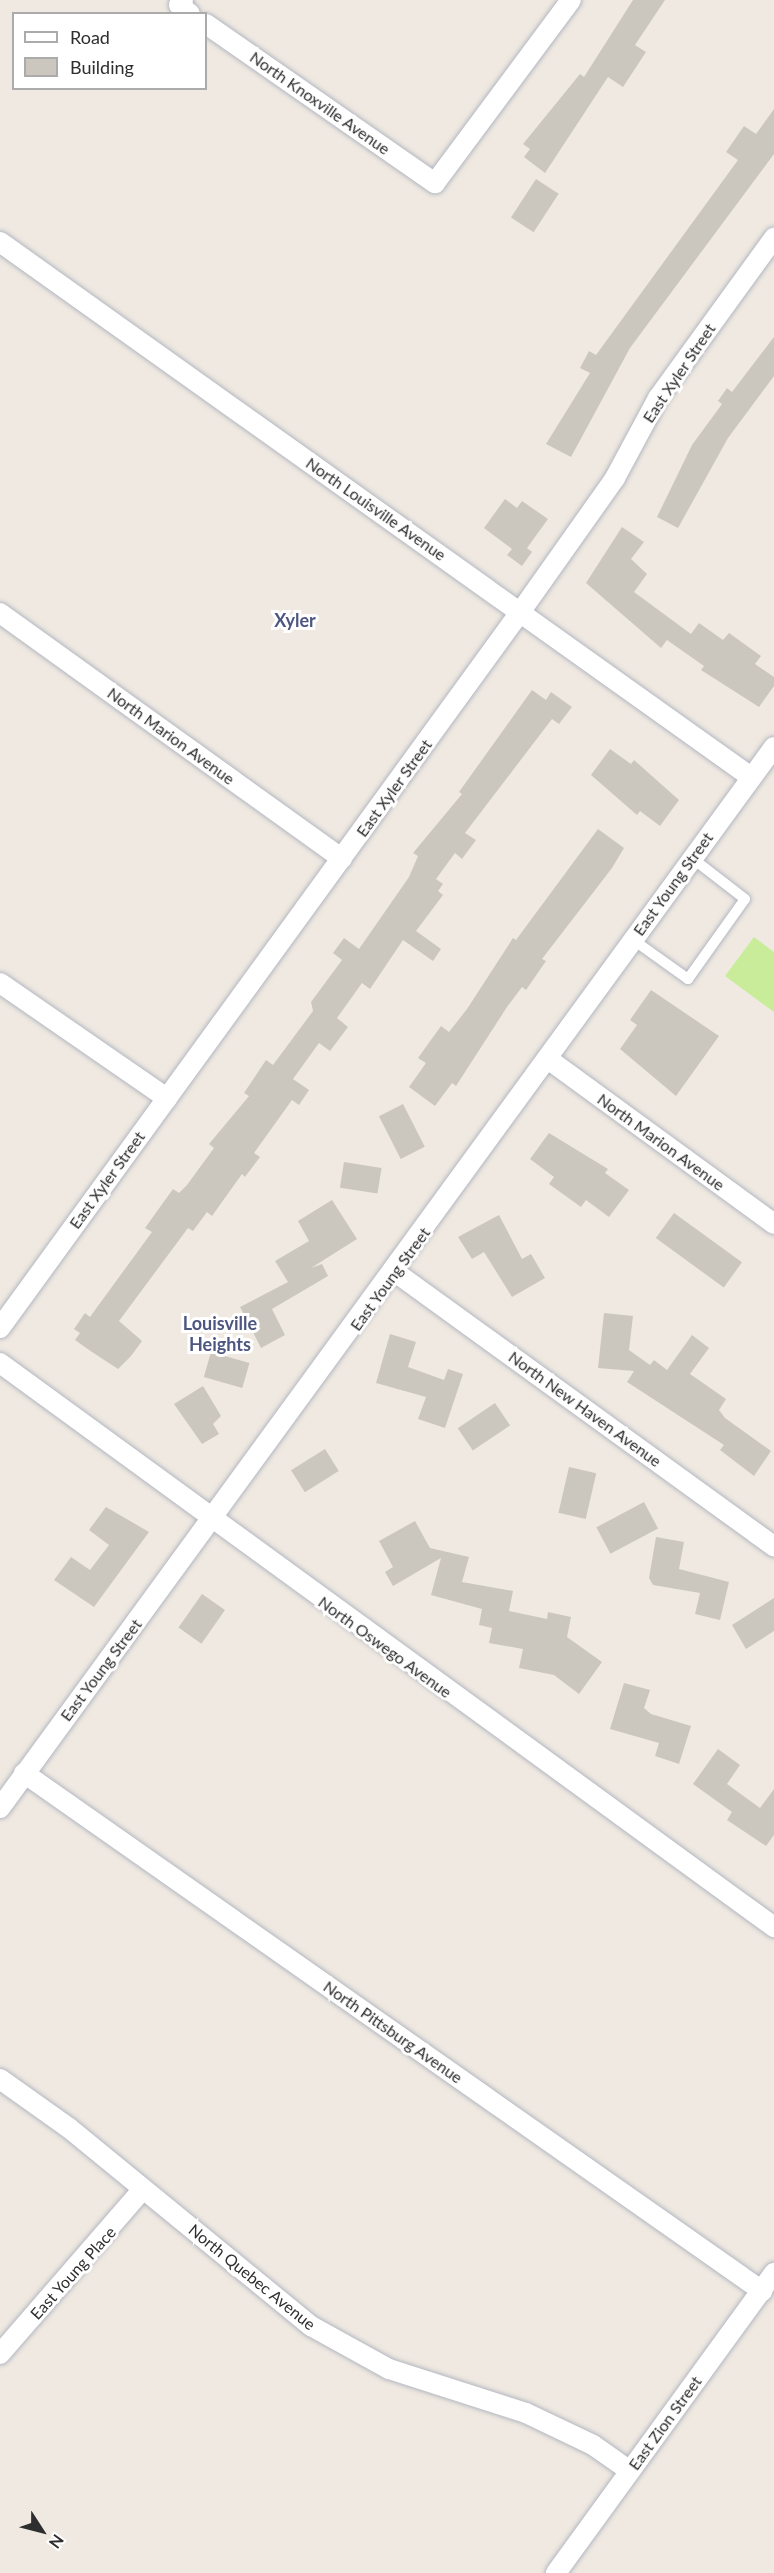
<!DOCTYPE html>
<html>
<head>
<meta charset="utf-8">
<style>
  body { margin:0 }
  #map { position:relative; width:774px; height:2573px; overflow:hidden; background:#efe9e1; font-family:Lato,sans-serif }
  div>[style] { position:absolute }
  .pitch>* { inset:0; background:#c9ec9a }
  .building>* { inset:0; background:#cbc7bf; transform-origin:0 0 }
  .roads { filter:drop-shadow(0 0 2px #b4b7c1) drop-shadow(0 0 2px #b4b7c1) }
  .lane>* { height:10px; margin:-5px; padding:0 5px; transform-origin:5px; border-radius:5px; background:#fff }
  .street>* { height:20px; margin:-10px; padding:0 10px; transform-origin:10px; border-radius:10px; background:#fff }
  span { translate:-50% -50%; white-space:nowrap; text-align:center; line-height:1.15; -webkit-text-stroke:6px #fff; paint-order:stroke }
  .street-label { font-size:16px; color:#2e2e2e }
  .neighbourhood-label { font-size:18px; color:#4d5680; font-weight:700 }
  .legend { position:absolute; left:12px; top:12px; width:195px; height:78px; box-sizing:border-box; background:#fff; border:2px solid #ababab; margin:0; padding:8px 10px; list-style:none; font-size:18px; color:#2e2e2e }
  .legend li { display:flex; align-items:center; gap:12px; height:30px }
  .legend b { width:30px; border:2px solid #ababab }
  .north { position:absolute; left:12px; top:2501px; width:60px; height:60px; -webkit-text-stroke:4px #fff; paint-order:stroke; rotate:126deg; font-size:16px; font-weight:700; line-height:24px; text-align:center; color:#2e2e2e }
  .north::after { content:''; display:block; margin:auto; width:21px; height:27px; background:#2e2e2e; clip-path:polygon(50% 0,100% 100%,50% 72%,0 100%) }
</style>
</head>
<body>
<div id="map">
  <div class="pitch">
    <i style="clip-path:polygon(754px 937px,774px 952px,774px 1012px,725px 976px)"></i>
  </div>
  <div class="building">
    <i style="clip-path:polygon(633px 0,665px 0,635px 45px,646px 52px,623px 87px,608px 77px,545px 173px,524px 157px,530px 149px,523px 144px,580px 74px,584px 77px)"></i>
    <i style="clip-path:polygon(774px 109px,774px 154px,630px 348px,571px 457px,546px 444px,590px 373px,580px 368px,589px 351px,596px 355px,738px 160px,726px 152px,744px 126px,756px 134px)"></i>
    <i style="left:536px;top:179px;width:27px;height:46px;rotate:33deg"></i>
    <i style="clip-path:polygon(774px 337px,774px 376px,728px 438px,678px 528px,657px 517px,692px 445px,722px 404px,718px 401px,727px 388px,732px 392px)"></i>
    <i style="clip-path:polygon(505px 499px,517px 508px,522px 501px,548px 519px,527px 548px,532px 552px,522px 566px,507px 555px,512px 549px,484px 528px)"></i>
    <i style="clip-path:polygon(622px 527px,644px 542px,631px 559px,647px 574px,634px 592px,691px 634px,699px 623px,723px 640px,729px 633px,761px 656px,755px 664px,774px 677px,774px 686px,759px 707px,701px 670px,704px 666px,667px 640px,661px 648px,586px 583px)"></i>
    <i style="clip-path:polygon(532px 690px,546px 700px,551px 692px,572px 707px,559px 724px,552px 719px,465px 833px,476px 840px,462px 859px,455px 853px,436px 879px,443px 884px,438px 891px,443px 895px,416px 931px,441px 949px,433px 961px,403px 940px,370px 989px,362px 983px,337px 1018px,348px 1027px,330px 1051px,319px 1043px,293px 1079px,309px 1090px,299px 1105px,292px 1100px,254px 1153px,260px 1157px,245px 1177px,242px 1174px,212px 1216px,207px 1212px,193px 1231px,188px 1228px,119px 1321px,142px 1341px,131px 1356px,118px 1369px,92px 1352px,75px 1340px,80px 1333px,74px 1329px,85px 1313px,90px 1317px,95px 1310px,152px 1232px,145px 1228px,173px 1189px,179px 1193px,187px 1185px,214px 1148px,209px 1144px,249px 1096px,244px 1093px,266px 1060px,273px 1065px,313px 1011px,311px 1002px,342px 960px,333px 953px,344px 938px,359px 949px,409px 877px,418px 856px,413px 853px,462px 794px,459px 792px)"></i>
    <i style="clip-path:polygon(610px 749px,631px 764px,634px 760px,679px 800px,660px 826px,640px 811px,637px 815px,591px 775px)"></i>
    <i style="clip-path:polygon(598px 829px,624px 848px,612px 868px,542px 959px,546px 961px,526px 990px,522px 987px,507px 1007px,456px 1086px,452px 1083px,435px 1106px,409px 1087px,426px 1063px,418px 1058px,441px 1026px,449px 1032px,467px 1009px,513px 938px,516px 940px)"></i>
    <i style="clip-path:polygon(651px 990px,719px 1036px,676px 1096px,620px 1049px,637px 1025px,630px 1020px)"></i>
    <i style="left:403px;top:1104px;width:48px;height:27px;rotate:63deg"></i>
    <i style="clip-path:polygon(549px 1133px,608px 1169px,605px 1173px,629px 1190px,609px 1217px,586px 1200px,581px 1207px,549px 1184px,554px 1177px,530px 1159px)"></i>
    <i style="left:344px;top:1162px;width:38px;height:26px;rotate:9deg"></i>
    <i style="clip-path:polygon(332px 1200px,357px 1239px,311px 1268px,322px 1264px,328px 1276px,272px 1309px,285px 1335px,261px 1348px,240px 1307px,288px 1282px,275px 1261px,309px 1241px,298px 1221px)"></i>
    <i style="left:674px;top:1213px;width:84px;height:31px;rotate:36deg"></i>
    <i style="clip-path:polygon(499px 1215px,522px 1259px,531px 1254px,545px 1278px,512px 1297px,484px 1252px,472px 1259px,458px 1237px)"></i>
    <i style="clip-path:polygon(604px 1313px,633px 1316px,629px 1350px,650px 1365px,654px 1360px,667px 1370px,692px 1335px,709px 1348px,690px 1374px,726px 1399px,719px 1410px,725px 1418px,771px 1451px,754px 1476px,720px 1450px,724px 1445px,627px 1382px,634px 1371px,598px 1368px)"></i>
    <i style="clip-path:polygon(390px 1334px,416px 1342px,408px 1367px,444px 1380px,448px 1369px,463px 1374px,445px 1428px,418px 1419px,426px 1397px,376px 1383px)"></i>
    <i style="left:211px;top:1352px;width:40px;height:26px;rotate:16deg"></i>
    <i style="clip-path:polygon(203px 1386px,221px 1416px,213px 1424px,219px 1434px,202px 1444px,174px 1404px)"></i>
    <i style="left:495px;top:1403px;width:27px;height:45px;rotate:56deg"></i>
    <i style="left:325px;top:1449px;width:26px;height:40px;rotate:58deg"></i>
    <i style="left:569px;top:1467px;width:28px;height:47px;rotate:13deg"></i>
    <i style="left:644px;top:1502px;width:30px;height:54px;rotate:62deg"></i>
    <i style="clip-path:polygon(106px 1507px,149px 1532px,94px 1607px,54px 1580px,71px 1557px,90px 1570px,109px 1545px,89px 1530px)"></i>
    <i style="clip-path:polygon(415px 1521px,430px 1548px,469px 1557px,462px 1582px,513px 1591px,509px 1611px,547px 1619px,548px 1612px,571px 1617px,567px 1637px,602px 1662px,579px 1694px,554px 1675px,519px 1668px,523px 1649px,489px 1643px,492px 1628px,479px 1625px,482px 1609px,431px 1595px,441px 1558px,393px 1586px,385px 1572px,393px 1567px,379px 1541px)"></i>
    <i style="clip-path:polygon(656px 1537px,684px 1542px,679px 1569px,729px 1582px,720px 1620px,695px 1614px,700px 1593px,653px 1585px,649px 1578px)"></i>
    <i style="left:202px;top:1594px;width:28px;height:41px;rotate:35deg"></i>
    <i style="clip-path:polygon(774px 1598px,774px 1631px,746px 1649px,732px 1625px)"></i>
    <i style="clip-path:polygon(624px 1683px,650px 1690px,644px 1708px,651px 1714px,691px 1726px,679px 1764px,655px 1756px,659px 1743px,610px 1729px)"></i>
    <i style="clip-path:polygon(718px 1749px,740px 1765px,727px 1784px,760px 1808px,774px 1789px,774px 1835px,766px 1846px,727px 1820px,732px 1812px,693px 1784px)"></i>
  </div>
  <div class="roads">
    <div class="lane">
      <i style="left:632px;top:939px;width:69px;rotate:35.5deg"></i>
      <i style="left:688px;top:979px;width:98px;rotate:-54.5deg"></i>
      <i style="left:745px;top:899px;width:67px;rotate:-142.3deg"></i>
    </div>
    <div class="street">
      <i style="left:183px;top:0;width:6px;rotate:129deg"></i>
      <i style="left:179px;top:5px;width:14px;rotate:39deg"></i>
      <i style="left:206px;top:24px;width:279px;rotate:34.8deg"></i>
      <i style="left:435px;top:183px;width:228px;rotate:-53.4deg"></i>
      <i style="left:0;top:242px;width:922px;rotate:35.47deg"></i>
      <i style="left:0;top:613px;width:421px;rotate:35.7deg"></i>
      <i style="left:0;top:983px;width:203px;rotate:34.6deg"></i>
      <i style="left:548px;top:1059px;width:280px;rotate:36.1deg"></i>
      <i style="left:395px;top:1272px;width:468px;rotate:35.9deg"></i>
      <i style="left:0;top:1328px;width:886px;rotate:-54deg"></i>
      <i style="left:521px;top:611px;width:163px;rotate:-54.7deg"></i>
      <i style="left:615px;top:478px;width:91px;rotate:-61.7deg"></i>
      <i style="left:658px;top:398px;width:198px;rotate:-54.1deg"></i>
      <i style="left:0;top:1363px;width:958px;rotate:36.08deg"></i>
      <i style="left:24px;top:1773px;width:902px;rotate:35.06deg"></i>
      <i style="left:0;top:1808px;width:1313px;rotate:-53.89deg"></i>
      <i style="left:0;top:2079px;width:85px;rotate:35.4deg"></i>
      <i style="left:69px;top:2128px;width:313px;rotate:39.3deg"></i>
      <i style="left:311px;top:2326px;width:89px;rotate:28.9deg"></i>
      <i style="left:389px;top:2369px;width:144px;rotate:17.8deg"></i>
      <i style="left:526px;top:2413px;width:74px;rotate:25.5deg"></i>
      <i style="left:593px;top:2445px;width:45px;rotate:35.1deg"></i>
      <i style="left:0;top:2354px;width:218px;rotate:-49.1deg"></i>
      <i style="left:556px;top:2573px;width:371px;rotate:-54deg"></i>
    </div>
  </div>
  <div class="street-label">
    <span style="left:320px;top:103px;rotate:35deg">North Knoxville Avenue</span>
    <span style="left:679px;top:373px;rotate:-56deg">East Xyler Street</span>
    <span style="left:376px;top:509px;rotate:35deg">North Louisville Avenue</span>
    <span style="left:171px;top:736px;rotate:36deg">North Marion Avenue</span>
    <span style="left:394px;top:788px;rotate:-54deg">East Xyler Street</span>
    <span style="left:673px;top:884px;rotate:-54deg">East Young Street</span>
    <span style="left:661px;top:1142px;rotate:36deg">North Marion Avenue</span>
    <span style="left:107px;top:1180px;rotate:-54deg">East Xyler Street</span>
    <span style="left:390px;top:1279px;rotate:-54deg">East Young Street</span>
    <span style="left:585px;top:1409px;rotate:36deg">North New Haven Avenue</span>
    <span style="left:385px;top:1647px;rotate:36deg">North Oswego Avenue</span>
    <span style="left:101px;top:1670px;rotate:-53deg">East Young Street</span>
    <span style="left:393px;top:2032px;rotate:35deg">North Pittsburg Avenue</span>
    <span style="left:73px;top:2273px;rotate:-48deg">East Young Place</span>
    <span style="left:252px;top:2277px;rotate:39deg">North Quebec Avenue</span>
    <span style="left:665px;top:2423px;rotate:-54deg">East Zion Street</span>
  </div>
  <div class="neighbourhood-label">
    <span style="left:295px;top:620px">Xyler</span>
    <span style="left:220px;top:1334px">Louisville<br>Heights</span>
  </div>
  <ul class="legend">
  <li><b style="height:8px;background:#fff"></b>Road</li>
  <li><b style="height:16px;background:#cbc7bf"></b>Building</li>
  </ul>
  <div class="north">N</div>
</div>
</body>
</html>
